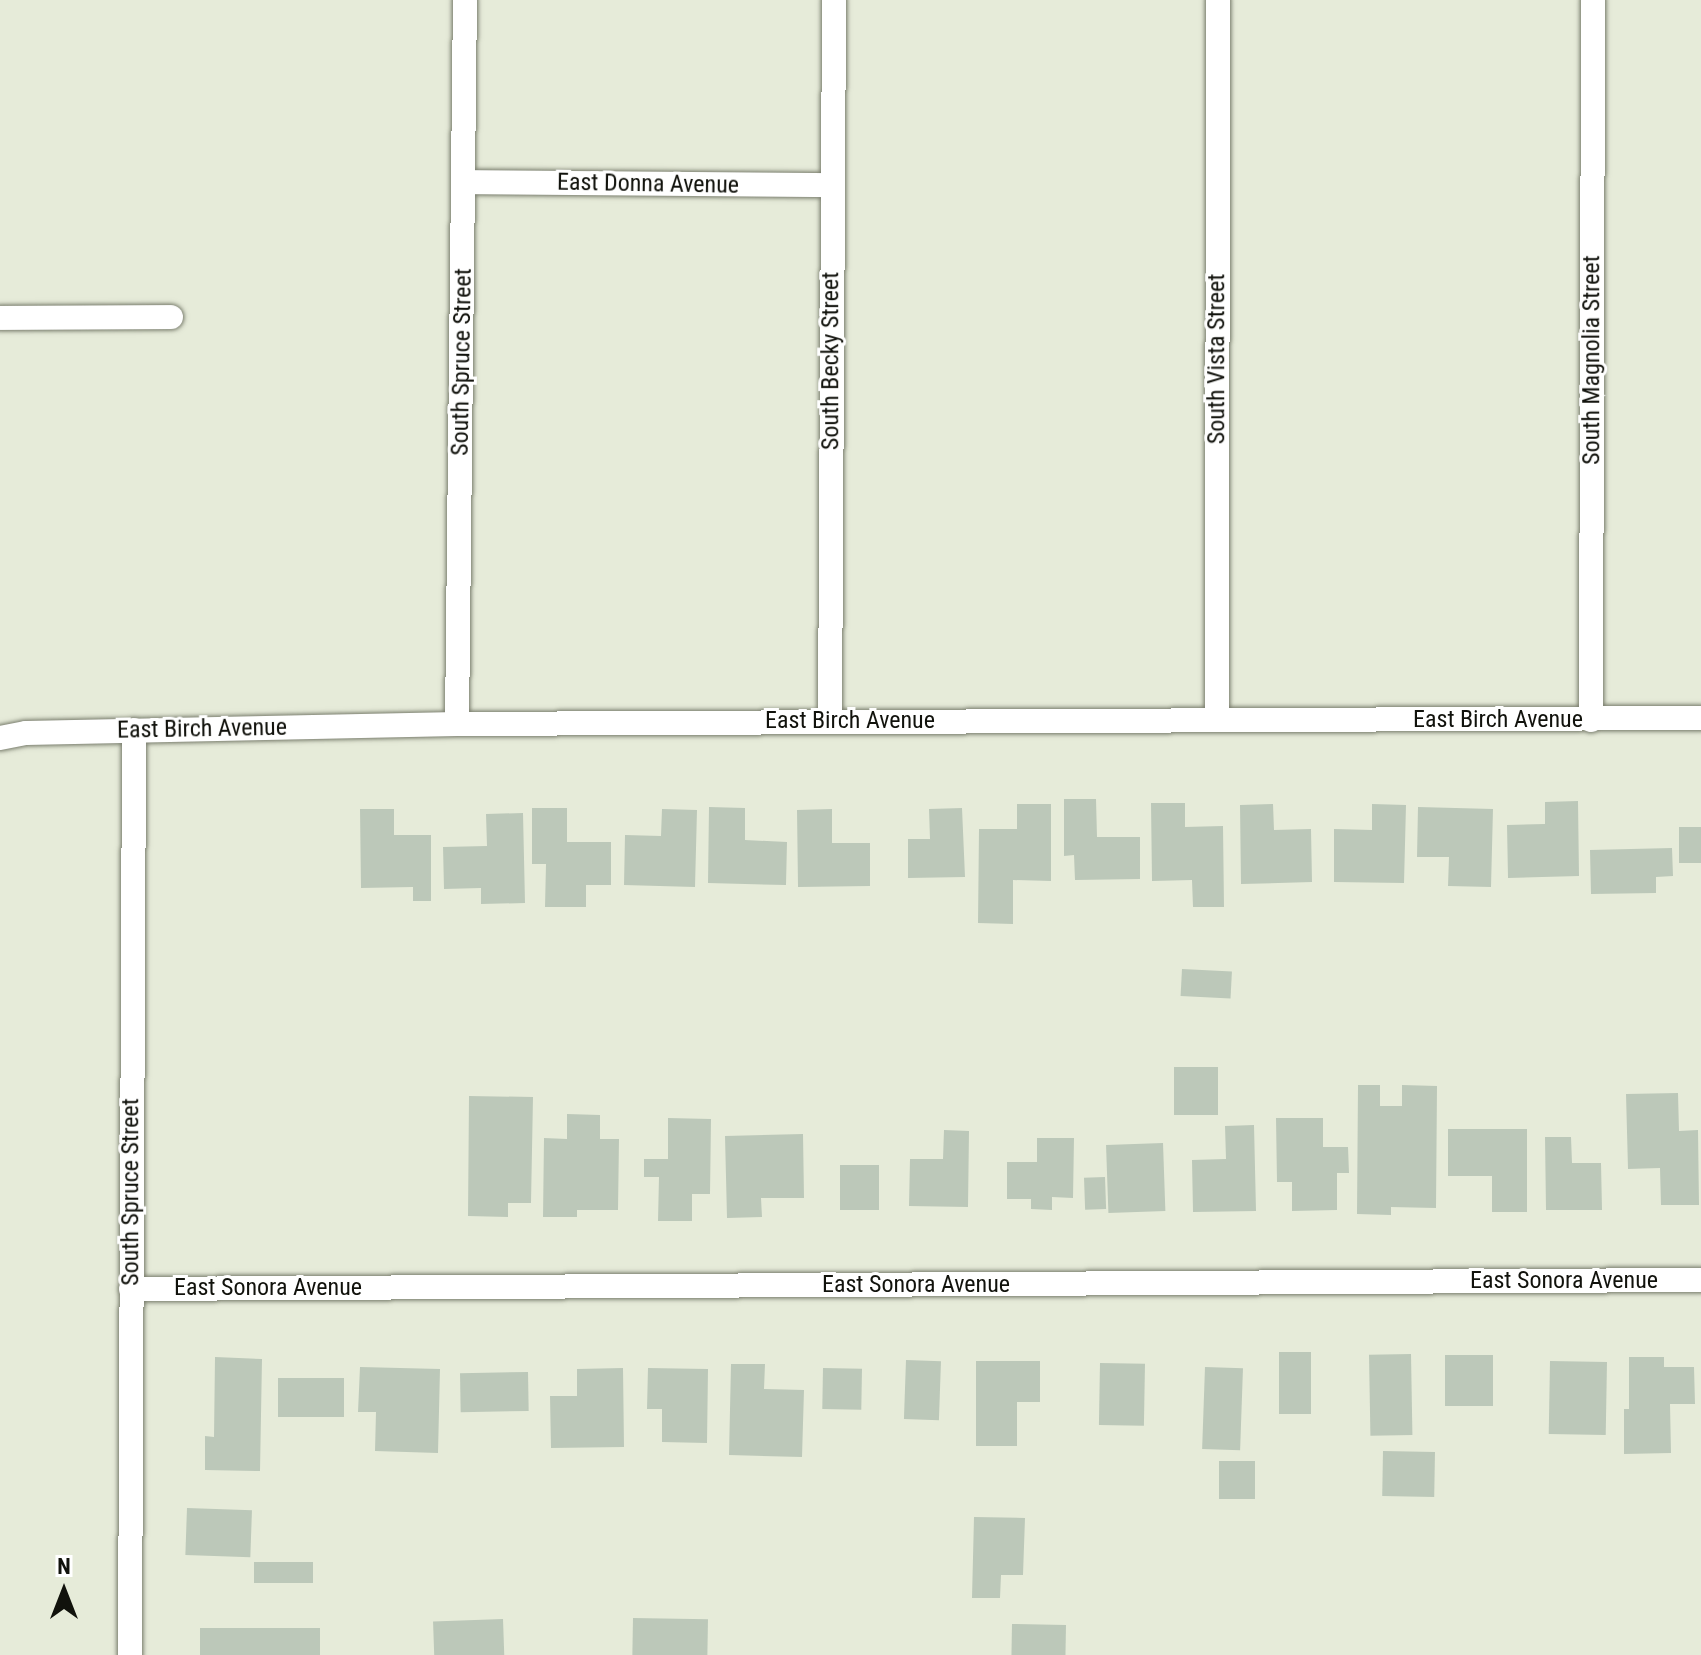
<!DOCTYPE html>
<html>
<head>
<meta charset="utf-8">
<style>
  body { margin:0 }
  #map { position:relative; width:1701px; height:1655px; overflow:hidden; background:#e6ebd9; font-family:"Roboto Condensed",sans-serif }
  div>[style] { position:absolute }
  .building>* { inset:0; background:#bcc8b9; transform-origin:0 0 }
  .roads { filter:drop-shadow(0 0 2px #7a7e6e) drop-shadow(0 0 2px #7a7e6e) }
  .minor>* { height:24px; margin:-12px; padding:0 12px; transform-origin:12px; border-radius:12px; background:#fff }
  span { translate:-50% -50%; white-space:nowrap; text-align:center; line-height:1.15; -webkit-text-stroke:6px #fff; paint-order:stroke }
  .street-label { font-size:24px; color:#11120c }
  .north { position:absolute; left:24px; top:1551px; width:80px; height:80px; -webkit-text-stroke:6px #fff; paint-order:stroke; rotate:0deg; font-size:22px; font-weight:700; line-height:32px; text-align:center; color:#11120c }
  .north::after { content:''; display:block; margin:auto; width:28px; height:36px; background:#11120c; clip-path:polygon(50% 0,100% 100%,50% 72%,0 100%) }
</style>
</head>
<body>
<div id="map">
  <div class="building">
    <i style="clip-path:polygon(1064px 799px,1096px 799px,1097px 837px,1140px 837px,1140px 879px,1075px 880px,1074px 855px,1064px 856px)"></i>
    <i style="clip-path:polygon(1578px 801px,1579px 876px,1508px 878px,1507px 825px,1545px 824px,1545px 802px)"></i>
    <i style="clip-path:polygon(1151px 803px,1185px 803px,1185px 827px,1223px 826px,1224px 907px,1193px 907px,1192px 880px,1152px 881px)"></i>
    <i style="clip-path:polygon(1017px 804px,1051px 804px,1051px 881px,1013px 880px,1013px 924px,978px 923px,979px 829px,1017px 829px)"></i>
    <i style="clip-path:polygon(1273px 804px,1274px 830px,1311px 829px,1312px 882px,1241px 884px,1240px 805px)"></i>
    <i style="clip-path:polygon(1372px 804px,1406px 805px,1404px 883px,1334px 882px,1334px 829px,1372px 830px)"></i>
    <i style="clip-path:polygon(709px 807px,745px 808px,745px 840px,787px 842px,786px 885px,708px 883px)"></i>
    <i style="clip-path:polygon(1418px 807px,1493px 809px,1491px 887px,1448px 886px,1449px 857px,1417px 857px)"></i>
    <i style="clip-path:polygon(532px 808px,567px 808px,567px 842px,611px 842px,611px 885px,586px 885px,586px 907px,545px 907px,546px 864px,532px 864px)"></i>
    <i style="clip-path:polygon(962px 808px,965px 877px,908px 878px,908px 839px,930px 839px,929px 809px)"></i>
    <i style="clip-path:polygon(360px 809px,394px 809px,394px 835px,431px 835px,431px 901px,413px 901px,413px 887px,361px 888px)"></i>
    <i style="clip-path:polygon(662px 809px,697px 810px,695px 887px,624px 885px,625px 835px,661px 836px)"></i>
    <i style="clip-path:polygon(832px 809px,832px 843px,870px 843px,870px 886px,798px 887px,797px 810px)"></i>
    <i style="clip-path:polygon(523px 813px,525px 903px,481px 904px,481px 888px,444px 889px,443px 847px,487px 846px,486px 814px)"></i>
    <i style="left:1679px;top:827px;width:22px;height:36px"></i>
    <i style="clip-path:polygon(1672px 848px,1673px 876px,1656px 877px,1656px 893px,1591px 894px,1590px 850px)"></i>
    <i style="left:1182px;top:969px;width:50px;height:27px;rotate:3deg"></i>
    <i style="left:1174px;top:1067px;width:44px;height:48px"></i>
    <i style="clip-path:polygon(1358px 1085px,1380px 1085px,1380px 1106px,1402px 1106px,1402px 1085px,1437px 1086px,1436px 1208px,1391px 1207px,1391px 1215px,1357px 1214px)"></i>
    <i style="clip-path:polygon(1678px 1093px,1679px 1131px,1698px 1130px,1699px 1205px,1661px 1205px,1660px 1168px,1628px 1169px,1626px 1094px)"></i>
    <i style="clip-path:polygon(469px 1096px,533px 1097px,531px 1203px,508px 1203px,508px 1217px,468px 1216px)"></i>
    <i style="clip-path:polygon(567px 1114px,600px 1115px,600px 1139px,619px 1139px,618px 1210px,577px 1210px,577px 1217px,543px 1217px,544px 1138px,567px 1139px)"></i>
    <i style="clip-path:polygon(668px 1118px,711px 1119px,710px 1194px,692px 1194px,692px 1221px,658px 1221px,659px 1177px,644px 1177px,644px 1159px,668px 1159px)"></i>
    <i style="clip-path:polygon(1276px 1118px,1323px 1118px,1323px 1147px,1348px 1147px,1349px 1173px,1337px 1173px,1337px 1210px,1292px 1211px,1292px 1182px,1277px 1182px)"></i>
    <i style="clip-path:polygon(1254px 1125px,1256px 1211px,1193px 1212px,1192px 1160px,1226px 1159px,1225px 1126px)"></i>
    <i style="clip-path:polygon(1448px 1129px,1527px 1129px,1527px 1212px,1492px 1212px,1492px 1176px,1448px 1176px)"></i>
    <i style="clip-path:polygon(944px 1130px,969px 1131px,968px 1207px,909px 1206px,910px 1159px,943px 1159px)"></i>
    <i style="clip-path:polygon(803px 1134px,804px 1198px,761px 1198px,762px 1217px,727px 1218px,725px 1136px)"></i>
    <i style="clip-path:polygon(1545px 1137px,1571px 1137px,1572px 1163px,1601px 1163px,1602px 1210px,1546px 1210px)"></i>
    <i style="clip-path:polygon(1037px 1138px,1074px 1138px,1073px 1198px,1052px 1197px,1052px 1210px,1031px 1209px,1031px 1199px,1007px 1199px,1007px 1162px,1037px 1162px)"></i>
    <i style="left:1163px;top:1143px;width:68px;height:57px;rotate:88deg"></i>
    <i style="left:840px;top:1165px;width:39px;height:45px"></i>
    <i style="left:1105px;top:1177px;width:32px;height:21px;rotate:88deg"></i>
    <i style="left:1279px;top:1352px;width:32px;height:62px"></i>
    <i style="left:1411px;top:1354px;width:81px;height:42px;rotate:89deg"></i>
    <i style="left:1445px;top:1355px;width:48px;height:51px"></i>
    <i style="clip-path:polygon(215px 1357px,262px 1359px,260px 1471px,205px 1470px,205px 1436px,214px 1437px)"></i>
    <i style="clip-path:polygon(1629px 1357px,1664px 1357px,1664px 1367px,1694px 1367px,1695px 1404px,1670px 1404px,1671px 1453px,1624px 1454px,1624px 1409px,1629px 1409px)"></i>
    <i style="left:906px;top:1360px;width:35px;height:59px;rotate:2deg"></i>
    <i style="clip-path:polygon(976px 1361px,1040px 1361px,1040px 1402px,1017px 1402px,1017px 1446px,976px 1446px)"></i>
    <i style="left:1550px;top:1361px;width:57px;height:73px;rotate:1deg"></i>
    <i style="left:1100px;top:1363px;width:45px;height:62px;rotate:1deg"></i>
    <i style="clip-path:polygon(731px 1364px,765px 1364px,764px 1389px,804px 1390px,802px 1457px,729px 1455px)"></i>
    <i style="clip-path:polygon(360px 1367px,440px 1369px,438px 1453px,375px 1451px,376px 1412px,358px 1412px)"></i>
    <i style="left:1205px;top:1367px;width:38px;height:82px;rotate:2deg"></i>
    <i style="clip-path:polygon(623px 1368px,624px 1447px,551px 1448px,550px 1396px,577px 1396px,577px 1369px)"></i>
    <i style="clip-path:polygon(648px 1368px,708px 1369px,707px 1443px,662px 1442px,662px 1409px,647px 1409px)"></i>
    <i style="left:823px;top:1368px;width:39px;height:41px;rotate:1deg"></i>
    <i style="left:528px;top:1372px;width:39px;height:68px;rotate:89deg"></i>
    <i style="left:278px;top:1378px;width:66px;height:39px"></i>
    <i style="left:1383px;top:1451px;width:52px;height:45px;rotate:1deg"></i>
    <i style="left:1219px;top:1461px;width:36px;height:38px"></i>
    <i style="left:187px;top:1508px;width:65px;height:47px;rotate:2deg"></i>
    <i style="clip-path:polygon(974px 1517px,1025px 1518px,1023px 1575px,1001px 1575px,1000px 1598px,972px 1598px)"></i>
    <i style="left:254px;top:1562px;width:59px;height:21px"></i>
    <i style="left:633px;top:1618px;width:75px;height:37px;rotate:1deg"></i>
    <i style="left:503px;top:1619px;width:36px;height:70px;rotate:88deg"></i>
    <i style="left:1012px;top:1624px;width:54px;height:31px;rotate:1deg"></i>
    <i style="left:200px;top:1628px;width:120px;height:27px"></i>
  </div>
  <div class="roads">
    <div class="minor">
      <i style="left:464px;top:182px;width:367px;rotate:0.5deg"></i>
      <i style="left:0;top:318px;width:171px;rotate:-0.3deg"></i>
      <i style="left:1217px;top:718px;width:718px;rotate:-89.92deg"></i>
      <i style="left:1591px;top:720px;width:720px;rotate:-89.84deg"></i>
      <i style="left:830px;top:721px;width:721px;rotate:-89.68deg"></i>
      <i style="left:457px;top:724px;width:724px;rotate:-89.37deg"></i>
      <i style="left:0;top:738px;width:26px;rotate:-11deg"></i>
      <i style="left:26px;top:733px;width:431px;rotate:-1.2deg"></i>
      <i style="left:457px;top:724px;width:1244px;rotate:-0.28deg"></i>
      <i style="left:131px;top:1289px;width:1570px;rotate:-0.33deg"></i>
      <i style="left:130px;top:1655px;width:925px;rotate:-89.75deg"></i>
    </div>
  </div>
  <div class="street-label">
    <span style="left:648px;top:184px;rotate:1deg">East Donna Avenue</span>
    <span style="left:1217px;top:359px;rotate:-90deg">South Vista Street</span>
    <span style="left:1592px;top:360px;rotate:-90deg">South Magnolia Street</span>
    <span style="left:831px;top:361px;rotate:-90deg">South Becky Street</span>
    <span style="left:462px;top:362px;rotate:-89deg">South Spruce Street</span>
    <span style="left:1498px;top:720px">East Birch Avenue</span>
    <span style="left:850px;top:721px">East Birch Avenue</span>
    <span style="left:202px;top:729px;rotate:-1deg">East Birch Avenue</span>
    <span style="left:131px;top:1192px;rotate:-90deg">South Spruce Street</span>
    <span style="left:1564px;top:1281px">East Sonora Avenue</span>
    <span style="left:916px;top:1285px">East Sonora Avenue</span>
    <span style="left:268px;top:1288px">East Sonora Avenue</span>
  </div>
  <div class="north">N</div>
</div>
</body>
</html>
